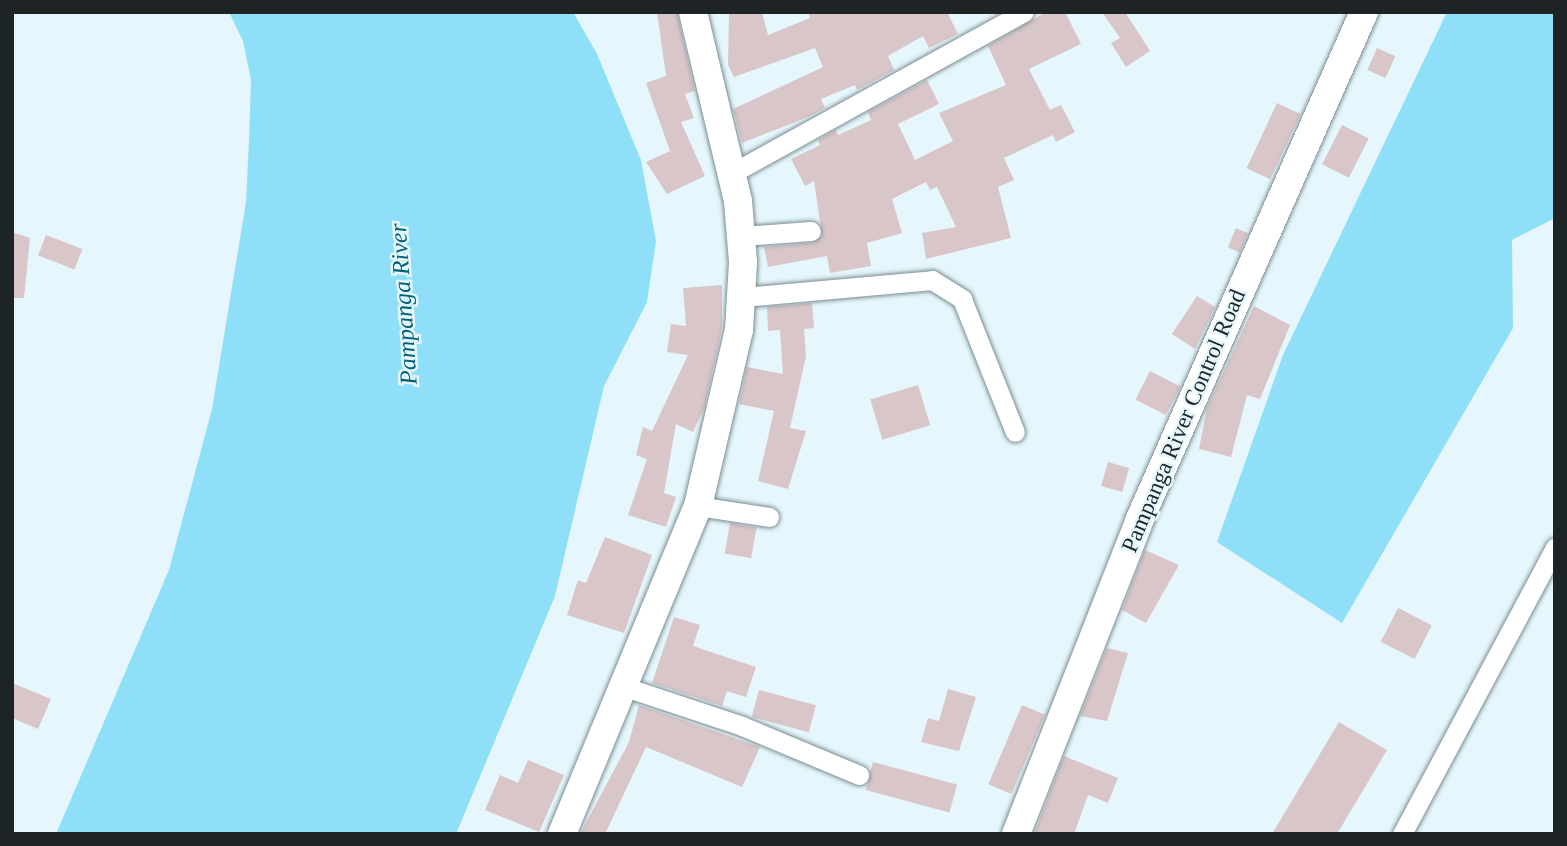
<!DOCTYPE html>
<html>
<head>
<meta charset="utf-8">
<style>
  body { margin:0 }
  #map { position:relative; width:1567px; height:846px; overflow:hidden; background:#e5f7fc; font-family:Georgia,serif }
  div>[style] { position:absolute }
  .water>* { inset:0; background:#8edff7 }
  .building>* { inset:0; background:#d9c6c9; transform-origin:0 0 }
  .roads { filter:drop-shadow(0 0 2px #7c8c92) drop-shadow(0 0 2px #7c8c92) }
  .street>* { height:19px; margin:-9.5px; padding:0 9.5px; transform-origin:9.5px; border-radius:9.5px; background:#fff }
  .secondary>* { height:28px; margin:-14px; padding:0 14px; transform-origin:14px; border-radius:14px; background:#fff }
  span { translate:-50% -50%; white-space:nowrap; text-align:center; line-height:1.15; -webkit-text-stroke:5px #e5f7fc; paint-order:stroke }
  .street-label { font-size:23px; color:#1e2426 }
  .water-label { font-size:24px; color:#016276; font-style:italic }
  .frame { position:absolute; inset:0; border:14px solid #1e2426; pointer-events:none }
</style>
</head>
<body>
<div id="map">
  <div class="water">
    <i style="clip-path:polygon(229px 12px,573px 12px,597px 54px,641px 160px,656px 241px,647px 302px,604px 386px,555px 596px,456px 834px,56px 834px,169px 570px,212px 409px,246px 202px,249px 140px,251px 80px,243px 41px)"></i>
    <i style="clip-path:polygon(1447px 12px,1555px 12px,1555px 218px,1512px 240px,1513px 328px,1342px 623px,1217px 542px,1283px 355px)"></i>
  </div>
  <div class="building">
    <i style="clip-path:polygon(657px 12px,677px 12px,695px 91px,685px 94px,694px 118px,681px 122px,705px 176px,667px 194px,646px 162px,670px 151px,646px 83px,666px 76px)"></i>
    <i style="clip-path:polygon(729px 12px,762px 12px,768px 35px,810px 18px,808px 12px,947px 12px,958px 34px,929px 48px,923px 36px,888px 56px,894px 70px,857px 90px,855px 85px,821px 99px,825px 108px,808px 117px,742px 143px,733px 109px,823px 67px,815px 48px,734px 77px,728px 65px)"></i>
    <i style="clip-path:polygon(1046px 12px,1065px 12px,1081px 44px,1029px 69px,1050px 110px,1061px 105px,1075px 132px,1056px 142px,1053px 135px,1004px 158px,1014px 180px,998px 187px,1011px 238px,926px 259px,922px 233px,956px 227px,937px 187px,930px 190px,926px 182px,892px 199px,902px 233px,867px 243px,871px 266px,830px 273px,827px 256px,768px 267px,764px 247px,812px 243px,822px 236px,814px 181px,805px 186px,791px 159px,820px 145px,818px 140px,836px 130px,838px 135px,871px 120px,868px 112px,927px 80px,939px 104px,898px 124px,915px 160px,953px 141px,939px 113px,1006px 85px,988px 46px)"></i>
    <i style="clip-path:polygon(1102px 12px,1125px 12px,1150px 51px,1126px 67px,1111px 43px,1120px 38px)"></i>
    <i style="left:1377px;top:48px;width:20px;height:24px;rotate:24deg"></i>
    <i style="left:1277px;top:103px;width:26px;height:72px;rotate:25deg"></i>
    <i style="left:1342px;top:125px;width:30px;height:44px;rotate:27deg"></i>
    <i style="left:1236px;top:228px;width:13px;height:21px;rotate:23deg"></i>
    <i style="clip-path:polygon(12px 232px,30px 238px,24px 298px,12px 298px)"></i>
    <i style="left:46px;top:235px;width:39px;height:22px;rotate:21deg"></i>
    <i style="clip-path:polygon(722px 285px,722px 328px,704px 409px,693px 432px,676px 424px,664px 493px,676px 497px,666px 527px,628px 515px,647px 459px,636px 455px,643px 427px,652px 431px,688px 355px,667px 352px,671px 324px,686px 326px,683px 288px)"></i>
    <i style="clip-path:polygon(1197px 296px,1215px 307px,1195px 349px,1172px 334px)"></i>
    <i style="clip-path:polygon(812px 303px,814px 328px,804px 329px,806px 356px,790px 428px,806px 431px,788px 489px,758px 481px,774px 411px,739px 404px,747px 367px,783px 374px,780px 330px,768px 331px,767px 307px)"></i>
    <i style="clip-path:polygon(1254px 306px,1290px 325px,1260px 399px,1247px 395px,1231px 457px,1199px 449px,1207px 408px)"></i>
    <i style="left:1150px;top:371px;width:34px;height:32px;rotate:27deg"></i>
    <i style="left:918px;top:385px;width:42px;height:50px;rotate:73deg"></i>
    <i style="left:1108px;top:462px;width:22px;height:25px;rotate:16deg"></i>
    <i style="left:730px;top:523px;width:27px;height:31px;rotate:10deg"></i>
    <i style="clip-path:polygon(605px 537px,652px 555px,624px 633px,567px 615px,578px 580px,586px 583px)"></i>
    <i style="clip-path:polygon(1145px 550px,1179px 565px,1146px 623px,1122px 610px)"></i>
    <i style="left:1398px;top:608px;width:38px;height:38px;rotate:27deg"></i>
    <i style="clip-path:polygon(674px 617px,700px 625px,693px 646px,756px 667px,746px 697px,727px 691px,722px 706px,652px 683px)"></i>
    <i style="clip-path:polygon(1107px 648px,1128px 653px,1107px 721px,1080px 716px)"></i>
    <i style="clip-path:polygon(12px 683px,51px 699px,38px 729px,12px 718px)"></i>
    <i style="clip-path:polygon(948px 689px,976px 697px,959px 751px,921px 742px,928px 718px,939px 721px)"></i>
    <i style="left:759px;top:690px;width:59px;height:28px;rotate:15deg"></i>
    <i style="clip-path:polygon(639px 705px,760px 747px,742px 787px,646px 747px,605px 834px,580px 834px,629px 742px)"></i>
    <i style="left:1022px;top:705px;width:25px;height:86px;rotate:23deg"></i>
    <i style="clip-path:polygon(1339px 722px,1387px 750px,1337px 834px,1272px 834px)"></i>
    <i style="clip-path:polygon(1064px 756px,1118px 778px,1108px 803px,1088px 795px,1074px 834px,1034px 834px)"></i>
    <i style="clip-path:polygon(528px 760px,564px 775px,539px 832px,485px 810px,500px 775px,518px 783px)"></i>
    <i style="left:873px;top:762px;width:87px;height:29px;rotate:15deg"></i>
  </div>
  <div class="roads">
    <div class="street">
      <i style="left:734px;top:172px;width:331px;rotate:-28.9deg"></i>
      <i style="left:742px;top:236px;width:69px;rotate:-4.1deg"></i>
      <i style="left:743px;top:297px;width:190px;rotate:-5.1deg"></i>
      <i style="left:932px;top:280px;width:36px;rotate:32deg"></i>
      <i style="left:962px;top:299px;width:143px;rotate:68.3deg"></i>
      <i style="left:698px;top:506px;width:72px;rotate:8.8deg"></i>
      <i style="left:625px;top:687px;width:123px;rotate:18.4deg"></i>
      <i style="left:742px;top:726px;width:127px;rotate:22.7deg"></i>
      <i style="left:1402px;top:834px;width:325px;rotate:-61.9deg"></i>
    </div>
    <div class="secondary">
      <i style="left:562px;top:834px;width:355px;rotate:-67.5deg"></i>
      <i style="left:698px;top:506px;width:181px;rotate:-76.9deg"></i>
      <i style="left:739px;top:330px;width:68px;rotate:-86.6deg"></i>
      <i style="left:743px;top:262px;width:61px;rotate:-94.7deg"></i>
      <i style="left:738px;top:201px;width:194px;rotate:-103.4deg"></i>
      <i style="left:1016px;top:834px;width:336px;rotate:-68.5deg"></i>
      <i style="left:1139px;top:521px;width:557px;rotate:-66.15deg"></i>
    </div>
  </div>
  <div class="street-label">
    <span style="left:1184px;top:421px;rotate:-67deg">Pampanga River Control Road</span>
  </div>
  <div class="water-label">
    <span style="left:404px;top:304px;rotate:-94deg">Pampanga River</span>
  </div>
  <div class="frame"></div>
</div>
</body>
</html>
